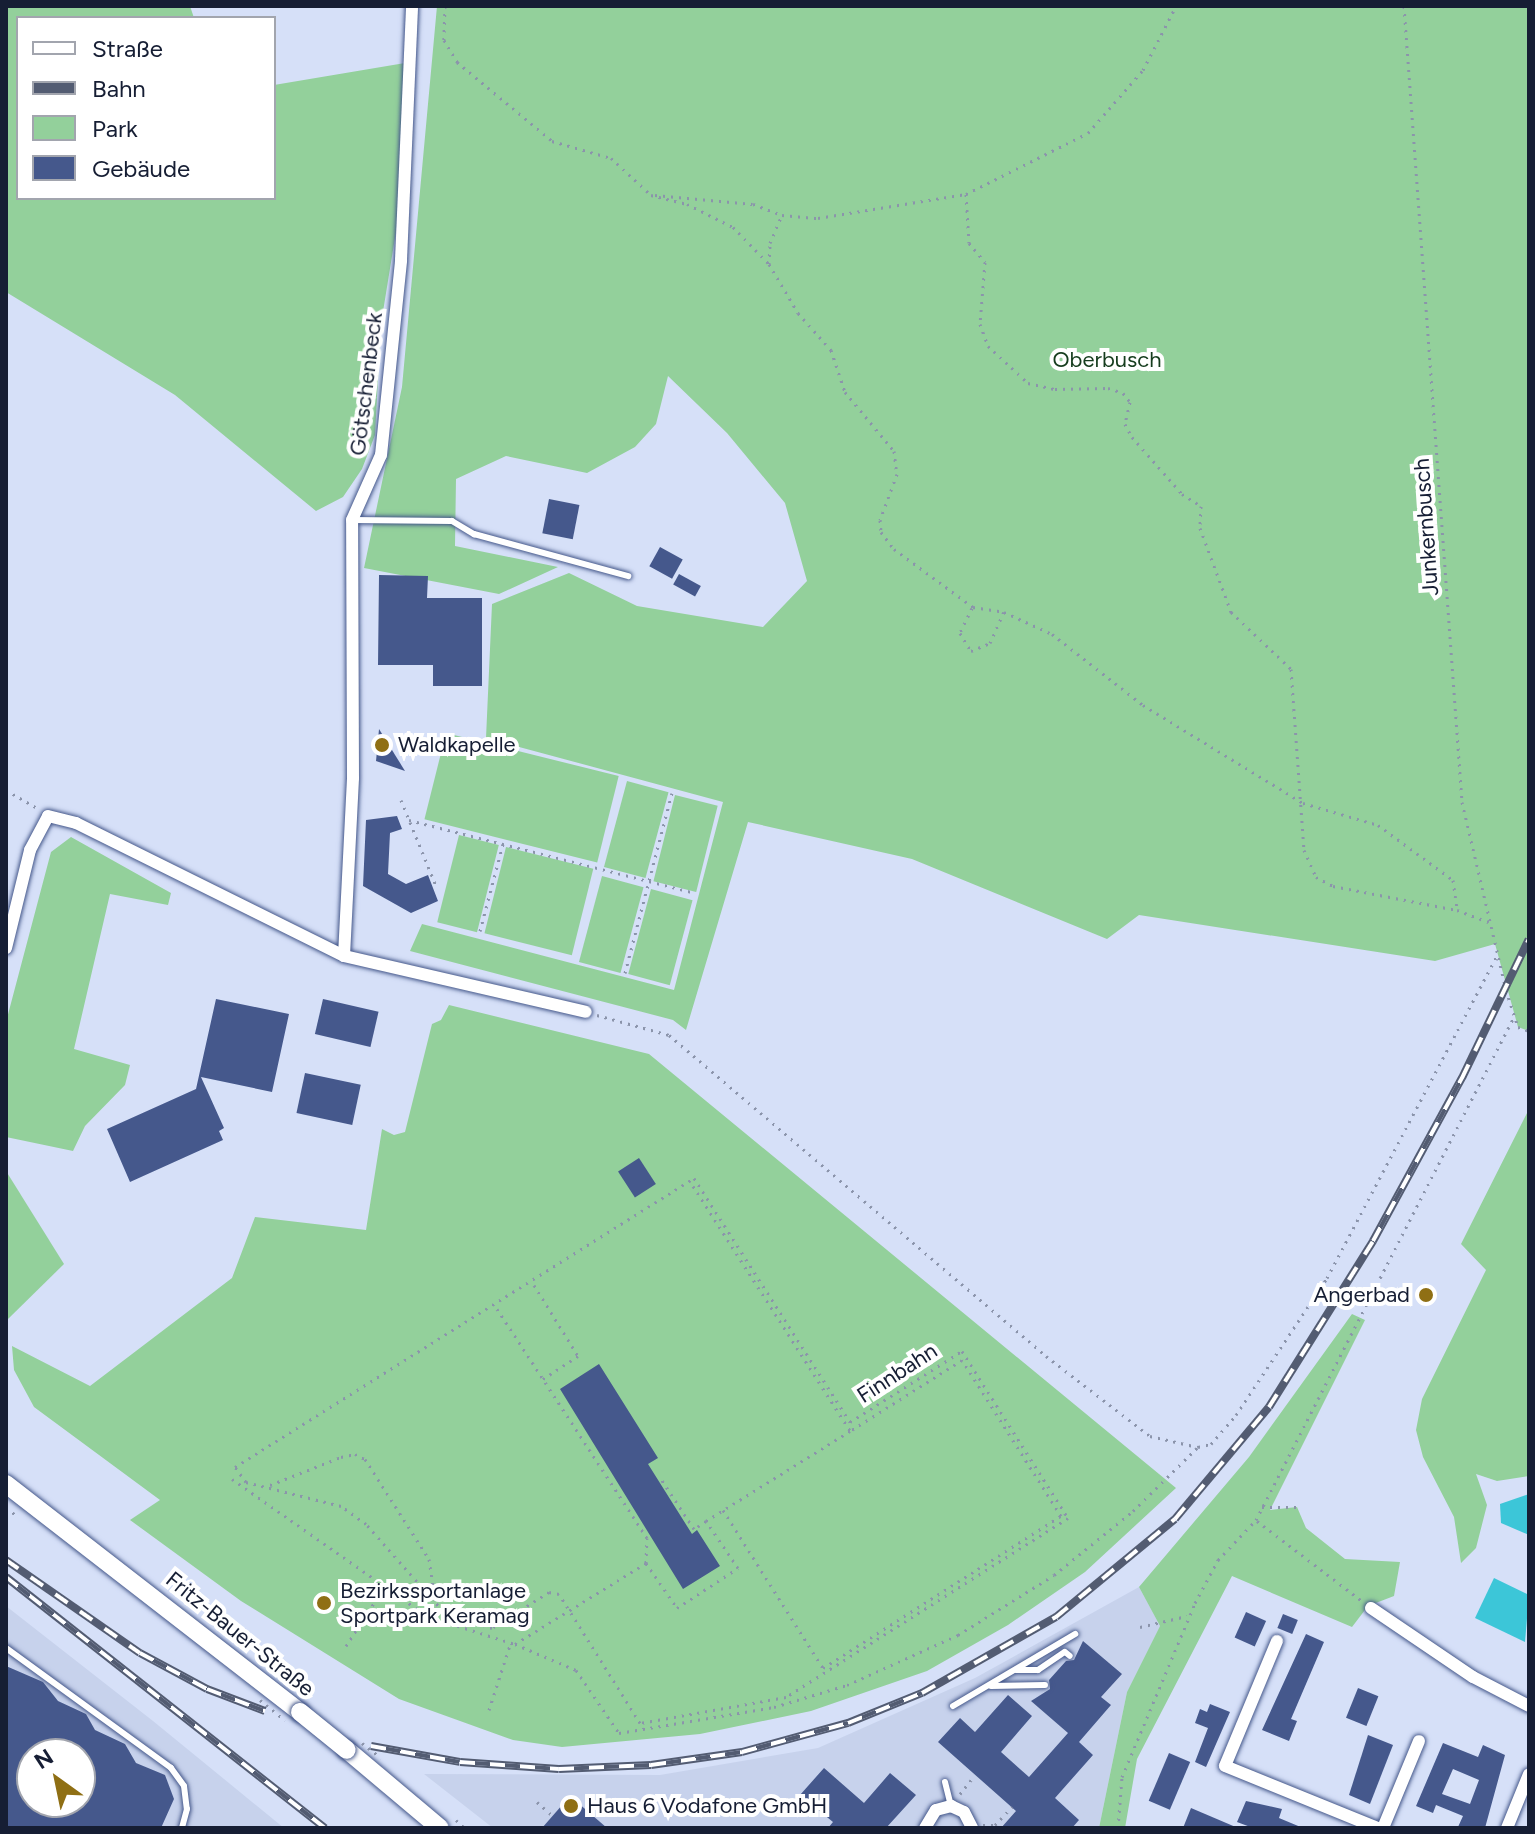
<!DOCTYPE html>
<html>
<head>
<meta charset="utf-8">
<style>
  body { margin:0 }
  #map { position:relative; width:1535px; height:1834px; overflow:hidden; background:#d6e0f8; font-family:Figtree,sans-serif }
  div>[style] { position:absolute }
  .built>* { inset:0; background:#c7d2ec }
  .green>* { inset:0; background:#93d09b; transform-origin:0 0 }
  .water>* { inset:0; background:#3cc6d8 }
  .building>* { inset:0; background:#45588c; transform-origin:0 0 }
  .path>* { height:3px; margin-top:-1.5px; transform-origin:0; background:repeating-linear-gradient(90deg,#8b94ab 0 2px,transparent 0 8px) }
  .roads { filter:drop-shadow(0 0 2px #44578a) drop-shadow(0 0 2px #44578a) }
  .lane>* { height:6px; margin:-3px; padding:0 3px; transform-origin:3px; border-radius:3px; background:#fff }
  .street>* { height:12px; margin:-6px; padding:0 6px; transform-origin:6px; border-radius:6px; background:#fff }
  .secondary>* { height:18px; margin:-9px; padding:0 9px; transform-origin:9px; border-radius:9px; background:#fff }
  .rail>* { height:8px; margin-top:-4px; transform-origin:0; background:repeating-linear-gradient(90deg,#fff 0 15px,#535c72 0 30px); box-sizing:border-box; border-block:2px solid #535c72 }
  .path-bridge>* { height:3px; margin-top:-1.5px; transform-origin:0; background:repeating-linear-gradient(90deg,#8b94ab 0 2px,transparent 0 8px) }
  .bridges { filter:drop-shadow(0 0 2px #44578a) drop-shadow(0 0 2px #44578a) }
  .secondary-bridge>* { height:18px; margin:-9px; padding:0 9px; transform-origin:9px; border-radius:9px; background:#fff }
  .dots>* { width:22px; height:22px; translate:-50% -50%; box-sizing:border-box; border:4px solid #fff; border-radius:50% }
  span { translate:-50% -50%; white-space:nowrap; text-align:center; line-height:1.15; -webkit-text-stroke:8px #fff; paint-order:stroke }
  .park-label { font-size:22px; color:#163d1e }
  .street-label { font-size:22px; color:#161e34 }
  .poi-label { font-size:22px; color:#161e34 }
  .left { translate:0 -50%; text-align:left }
  .right { translate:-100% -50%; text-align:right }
  .frame { position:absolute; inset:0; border:8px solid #161e34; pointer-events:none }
  .legend { position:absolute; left:16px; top:16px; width:260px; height:184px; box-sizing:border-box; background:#fff; border:2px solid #a2a5ae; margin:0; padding:10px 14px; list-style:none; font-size:24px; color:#161e34 }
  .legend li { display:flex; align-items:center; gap:16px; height:40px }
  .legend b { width:40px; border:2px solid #a2a5ae }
  .north { position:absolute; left:16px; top:1738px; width:80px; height:80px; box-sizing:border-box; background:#fff; border:2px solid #a2a5ae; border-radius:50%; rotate:327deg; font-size:22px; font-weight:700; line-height:32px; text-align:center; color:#161e34 }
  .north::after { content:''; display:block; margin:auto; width:28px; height:36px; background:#8f6f14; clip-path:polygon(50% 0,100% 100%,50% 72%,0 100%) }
</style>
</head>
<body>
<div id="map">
  <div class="built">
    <i style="clip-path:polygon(1139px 1587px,1160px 1626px,1127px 1692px,1099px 1828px,493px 1828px,424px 1774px,660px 1775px,818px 1748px,975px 1678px)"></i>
    <i style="clip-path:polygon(evenodd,6px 1606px,153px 1721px,284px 1828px,6px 1828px,6px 1606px,32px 1754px,80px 1754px,80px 1802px,32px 1802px,32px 1754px)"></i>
  </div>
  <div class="green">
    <i style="clip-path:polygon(6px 6px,190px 6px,194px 18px,18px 18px,18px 198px,274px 198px,274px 85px,405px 63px,399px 213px,381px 324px,375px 435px,362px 469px,343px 497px,316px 511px,175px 395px,6px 292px)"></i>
    <i style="clip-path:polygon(437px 6px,1529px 6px,1529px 1031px,1518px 1027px,1495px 944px,1435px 961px,1139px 915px,1107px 939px,912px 859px,748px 822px,686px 1030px,673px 1020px,410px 951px,422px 924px,674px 990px,723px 802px,486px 738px,492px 604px,569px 573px,637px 606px,763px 627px,807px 581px,785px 503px,727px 433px,668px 376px,656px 424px,635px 447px,587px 473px,506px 456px,456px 479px,455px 546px,558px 567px,499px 594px,364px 568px,402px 387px)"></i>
    <i style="left:446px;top:733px;width:178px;height:89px;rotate:14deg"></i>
    <i style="left:627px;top:781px;width:43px;height:89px;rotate:15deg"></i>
    <i style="left:675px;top:795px;width:44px;height:89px;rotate:14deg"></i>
    <i style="left:459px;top:835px;width:41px;height:90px;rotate:14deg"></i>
    <i style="clip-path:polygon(71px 837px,171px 893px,168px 905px,110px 894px,74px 1049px,130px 1065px,125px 1085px,85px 1126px,73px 1151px,6px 1137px,6px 1022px,51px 852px)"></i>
    <i style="left:506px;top:847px;width:90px;height:89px;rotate:14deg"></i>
    <i style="left:602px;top:876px;width:43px;height:89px;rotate:15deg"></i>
    <i style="left:651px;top:889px;width:43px;height:88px;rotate:15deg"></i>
    <i style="clip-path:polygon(449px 1005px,649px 1054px,1176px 1488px,1085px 1572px,1008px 1625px,927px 1671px,811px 1711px,700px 1734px,562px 1747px,513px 1740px,399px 1699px,241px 1601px,130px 1520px,160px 1500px,34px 1407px,14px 1370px,12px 1346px,90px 1386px,232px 1278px,255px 1217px,366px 1230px,382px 1129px,394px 1135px,405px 1132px,432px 1024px,441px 1020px)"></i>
    <i style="clip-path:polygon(1529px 1109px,1529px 1476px,1497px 1481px,1476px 1474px,1487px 1505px,1476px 1548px,1461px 1563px,1454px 1517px,1423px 1457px,1416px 1430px,1422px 1399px,1486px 1270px,1461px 1244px)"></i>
    <i style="clip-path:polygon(6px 1171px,64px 1264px,7px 1320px,6px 1316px)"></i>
    <i style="clip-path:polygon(1352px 1314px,1365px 1320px,1270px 1510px,1297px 1507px,1306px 1528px,1345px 1559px,1400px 1562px,1394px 1596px,1368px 1606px,1352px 1627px,1232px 1576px,1137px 1759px,1125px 1828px,1099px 1828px,1127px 1692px,1160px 1626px,1139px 1587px,1249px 1457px)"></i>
  </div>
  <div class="water">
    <i style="clip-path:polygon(1529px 1494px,1529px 1535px,1501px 1523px,1500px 1504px)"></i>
    <i style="clip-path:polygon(1494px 1578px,1529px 1595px,1525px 1642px,1475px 1618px)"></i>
  </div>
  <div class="building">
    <i style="left:549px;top:499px;width:31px;height:35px;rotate:11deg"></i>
    <i style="left:660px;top:547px;width:26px;height:22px;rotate:29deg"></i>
    <i style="left:679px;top:574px;width:25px;height:12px;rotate:29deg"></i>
    <i style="clip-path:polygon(379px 575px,428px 576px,427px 598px,482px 598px,482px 686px,433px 686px,433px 665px,378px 665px)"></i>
    <i style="clip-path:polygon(379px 729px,405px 771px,376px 761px)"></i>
    <i style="clip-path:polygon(397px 816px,402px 829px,390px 833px,388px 874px,406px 884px,428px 875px,438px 901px,411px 913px,363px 886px,366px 820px)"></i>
    <i style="clip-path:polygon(216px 999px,289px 1014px,272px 1092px,201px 1077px,224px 1128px,219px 1131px,223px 1140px,130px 1182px,107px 1129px,196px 1089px)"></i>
    <i style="left:323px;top:999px;width:57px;height:36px;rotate:13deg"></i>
    <i style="left:305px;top:1073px;width:57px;height:41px;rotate:12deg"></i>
    <i style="left:639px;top:1158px;width:31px;height:25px;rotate:57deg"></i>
    <i style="clip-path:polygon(599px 1364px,658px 1458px,648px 1464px,692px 1534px,697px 1530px,720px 1566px,683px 1589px,560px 1389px)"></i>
    <i style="left:1246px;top:1612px;width:22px;height:28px;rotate:24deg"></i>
    <i style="left:1283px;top:1614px;width:16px;height:15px;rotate:22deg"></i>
    <i style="clip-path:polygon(1306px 1634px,1324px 1642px,1291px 1719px,1297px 1721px,1289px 1741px,1262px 1730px)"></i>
    <i style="clip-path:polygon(1083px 1641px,1122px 1674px,1101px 1697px,1111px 1705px,1079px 1742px,1093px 1755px,1055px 1798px,1079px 1820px,1072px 1828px,1001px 1828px,1016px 1811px,938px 1742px,960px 1718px,975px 1732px,1008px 1695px,1032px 1716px,1001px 1752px,1029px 1777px,1068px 1733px,1031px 1701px,1050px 1689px,1049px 1680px,1066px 1661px,1074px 1660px)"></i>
    <i style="clip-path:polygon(evenodd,6px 1666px,43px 1682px,58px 1701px,86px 1714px,95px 1730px,125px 1744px,136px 1763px,165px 1775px,174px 1799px,161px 1828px,6px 1828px,6px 1666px,32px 1754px,80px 1754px,80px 1802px,32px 1802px,32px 1754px)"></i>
    <i style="left:1358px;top:1688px;width:22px;height:32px;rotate:22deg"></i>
    <i style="clip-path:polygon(1210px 1704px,1230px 1712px,1206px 1767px,1195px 1762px,1208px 1728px,1195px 1723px,1200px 1709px,1207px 1712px)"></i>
    <i style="clip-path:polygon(1368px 1735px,1393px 1745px,1370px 1804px,1349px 1795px)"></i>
    <i style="clip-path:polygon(evenodd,1443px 1743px,1478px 1757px,1483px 1745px,1505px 1755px,1485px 1828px,1458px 1827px,1463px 1816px,1436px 1805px,1433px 1813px,1416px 1806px,1443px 1743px,1453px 1769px,1479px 1780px,1470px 1804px,1442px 1794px,1453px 1769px)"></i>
    <i style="left:1169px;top:1753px;width:23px;height:52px;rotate:23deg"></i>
    <i style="clip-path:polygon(824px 1768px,864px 1803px,890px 1773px,916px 1795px,886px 1828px,828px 1828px,833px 1822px,800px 1795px)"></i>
    <i style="clip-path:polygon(570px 1796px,607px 1828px,542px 1828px)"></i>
    <i style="clip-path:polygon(1246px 1801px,1282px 1809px,1279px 1818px,1303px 1828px,1253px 1828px,1237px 1822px)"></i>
    <i style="clip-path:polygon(1191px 1808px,1238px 1828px,1183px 1828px)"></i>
  </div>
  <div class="path">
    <i style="left:445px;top:6px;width:34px;rotate:92deg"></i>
    <i style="left:444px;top:40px;width:26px;rotate:59deg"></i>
    <i style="left:457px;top:62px;width:124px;rotate:39.7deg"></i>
    <i style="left:552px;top:141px;width:61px;rotate:16.1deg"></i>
    <i style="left:611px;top:158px;width:54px;rotate:42.8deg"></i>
    <i style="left:651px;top:195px;width:37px;rotate:14deg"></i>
    <i style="left:687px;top:204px;width:51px;rotate:26.6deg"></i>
    <i style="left:733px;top:227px;width:52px;rotate:45.8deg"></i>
    <i style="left:769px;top:264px;width:57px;rotate:59.4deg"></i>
    <i style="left:798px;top:313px;width:50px;rotate:48.3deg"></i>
    <i style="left:831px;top:350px;width:44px;rotate:71.6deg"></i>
    <i style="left:845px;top:392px;width:77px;rotate:50.3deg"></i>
    <i style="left:894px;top:451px;width:23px;rotate:83deg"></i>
    <i style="left:897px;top:474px;width:49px;rotate:110.3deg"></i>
    <i style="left:880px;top:520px;width:12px;rotate:85deg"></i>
    <i style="left:881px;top:532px;width:21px;rotate:53deg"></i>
    <i style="left:894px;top:549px;width:98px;rotate:36.3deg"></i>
    <i style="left:973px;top:607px;width:31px;rotate:9deg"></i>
    <i style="left:1004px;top:612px;width:53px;rotate:24.6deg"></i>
    <i style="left:1052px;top:634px;width:115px;rotate:38deg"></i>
    <i style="left:1143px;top:705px;width:188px;rotate:31.5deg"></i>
    <i style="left:1303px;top:803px;width:78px;rotate:16.3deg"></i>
    <i style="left:1378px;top:825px;width:93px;rotate:36.3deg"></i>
    <i style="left:1453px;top:880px;width:30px;rotate:82deg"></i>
    <i style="left:1457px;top:910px;width:34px;rotate:21deg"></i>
    <i style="left:1404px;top:6px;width:798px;rotate:85.83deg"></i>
    <i style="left:1462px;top:802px;width:193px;rotate:76.8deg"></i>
    <i style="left:1506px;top:990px;width:39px;rotate:72deg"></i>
    <i style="left:1518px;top:1027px;width:12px;rotate:20deg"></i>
    <i style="left:966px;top:194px;width:49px;rotate:86.5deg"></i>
    <i style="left:969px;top:243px;width:25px;rotate:50deg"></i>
    <i style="left:985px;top:262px;width:62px;rotate:94.6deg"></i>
    <i style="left:980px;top:324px;width:23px;rotate:70deg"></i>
    <i style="left:988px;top:346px;width:54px;rotate:42.8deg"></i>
    <i style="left:1028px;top:383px;width:28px;rotate:13deg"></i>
    <i style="left:1055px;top:389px;width:53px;rotate:-1.1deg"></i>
    <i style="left:1108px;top:388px;width:16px;rotate:18deg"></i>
    <i style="left:1123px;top:393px;width:11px;rotate:52deg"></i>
    <i style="left:1130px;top:402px;width:23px;rotate:103deg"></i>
    <i style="left:1125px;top:424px;width:15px;rotate:62deg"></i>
    <i style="left:1132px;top:437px;width:76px;rotate:48.7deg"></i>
    <i style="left:1182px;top:494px;width:22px;rotate:32deg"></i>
    <i style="left:1201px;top:506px;width:22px;rotate:93deg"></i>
    <i style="left:1200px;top:528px;width:90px;rotate:69.7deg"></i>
    <i style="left:1231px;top:612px;width:83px;rotate:43.5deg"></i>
    <i style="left:1291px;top:669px;width:181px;rotate:85.9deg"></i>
    <i style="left:1304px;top:850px;width:30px;rotate:66deg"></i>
    <i style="left:1316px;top:877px;width:19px;rotate:28deg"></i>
    <i style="left:1333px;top:886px;width:126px;rotate:11deg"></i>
    <i style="left:655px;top:195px;width:98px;rotate:5.2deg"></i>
    <i style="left:753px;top:204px;width:31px;rotate:21deg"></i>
    <i style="left:782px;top:215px;width:36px;rotate:5deg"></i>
    <i style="left:818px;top:218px;width:150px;rotate:-9.2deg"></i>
    <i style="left:966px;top:194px;width:136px;rotate:-26.6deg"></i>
    <i style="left:1088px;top:133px;width:84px;rotate:-48.9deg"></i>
    <i style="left:1143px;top:70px;width:72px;rotate:-62.7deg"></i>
    <i style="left:769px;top:264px;width:21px;rotate:-87deg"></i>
    <i style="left:770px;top:243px;width:30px;rotate:-67deg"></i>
    <i style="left:972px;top:608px;width:28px;rotate:116deg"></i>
    <i style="left:960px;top:633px;width:21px;rotate:59deg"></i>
    <i style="left:971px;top:651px;width:21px;rotate:-23deg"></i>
    <i style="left:990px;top:643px;width:34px;rotate:-66deg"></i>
    <i style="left:6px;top:790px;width:36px;rotate:30deg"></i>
    <i style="left:401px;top:800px;width:95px;rotate:67.8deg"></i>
    <i style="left:409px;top:820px;width:295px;rotate:14.3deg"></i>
    <i style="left:480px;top:931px;width:90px;rotate:-75.2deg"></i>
    <i style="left:625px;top:973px;width:186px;rotate:-75.4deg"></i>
    <i style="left:597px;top:1015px;width:75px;rotate:15.5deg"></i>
    <i style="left:669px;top:1035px;width:495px;rotate:40.4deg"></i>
    <i style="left:1046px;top:1356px;width:131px;rotate:37.6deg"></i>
    <i style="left:1150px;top:1436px;width:49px;rotate:12.9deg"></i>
    <i style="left:1198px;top:1447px;width:13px;rotate:-13deg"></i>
    <i style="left:1211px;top:1444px;width:38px;rotate:-49deg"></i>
    <i style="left:1236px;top:1415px;width:164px;rotate:-56.4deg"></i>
    <i style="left:1327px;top:1278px;width:366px;rotate:-62.2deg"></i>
    <i style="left:694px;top:1178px;width:290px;rotate:57.4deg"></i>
    <i style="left:850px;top:1422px;width:133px;rotate:-32.4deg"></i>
    <i style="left:962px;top:1351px;width:198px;rotate:57.6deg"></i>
    <i style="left:1068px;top:1518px;width:334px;rotate:147.6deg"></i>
    <i style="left:786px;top:1697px;width:148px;rotate:169.9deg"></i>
    <i style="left:640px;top:1723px;width:152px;rotate:-122.1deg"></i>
    <i style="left:559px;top:1594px;width:10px;rotate:-169deg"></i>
    <i style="left:549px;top:1592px;width:67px;rotate:147.7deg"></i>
    <i style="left:492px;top:1628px;width:52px;rotate:-160.9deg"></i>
    <i style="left:443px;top:1611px;width:116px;rotate:-131.5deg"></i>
    <i style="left:366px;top:1524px;width:31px;rotate:-144deg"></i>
    <i style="left:341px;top:1506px;width:98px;rotate:-165.8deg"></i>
    <i style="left:246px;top:1482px;width:19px;rotate:-126deg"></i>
    <i style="left:235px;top:1467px;width:542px;rotate:-32.2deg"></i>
    <i style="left:693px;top:1186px;width:291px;rotate:57.3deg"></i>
    <i style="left:850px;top:1431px;width:170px;rotate:148deg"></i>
    <i style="left:534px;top:1285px;width:84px;rotate:58.2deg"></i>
    <i style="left:578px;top:1356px;width:42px;rotate:146.7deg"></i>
    <i style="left:232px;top:1479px;width:238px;rotate:35.1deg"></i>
    <i style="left:427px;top:1616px;width:92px;rotate:17.7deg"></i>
    <i style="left:515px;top:1644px;width:154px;rotate:-31.7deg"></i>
    <i style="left:646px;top:1563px;width:25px;rotate:-88deg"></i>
    <i style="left:647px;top:1538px;width:274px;rotate:-123.2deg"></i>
    <i style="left:270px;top:1485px;width:76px;rotate:-21.5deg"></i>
    <i style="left:341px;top:1457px;width:14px;rotate:-12deg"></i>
    <i style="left:355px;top:1454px;width:11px;rotate:27deg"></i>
    <i style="left:365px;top:1459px;width:119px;rotate:57.4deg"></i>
    <i style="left:429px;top:1559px;width:48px;rotate:81.5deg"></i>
    <i style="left:1262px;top:1507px;width:35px"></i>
    <i style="left:6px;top:1508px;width:12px;rotate:35deg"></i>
    <i style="left:723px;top:1510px;width:187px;rotate:57.7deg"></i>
    <i style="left:823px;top:1668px;width:282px;rotate:-32.6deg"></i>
    <i style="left:1061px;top:1516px;width:185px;rotate:-122.4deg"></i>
    <i style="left:962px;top:1360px;width:133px;rotate:147.6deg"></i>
    <i style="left:1257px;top:1521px;width:132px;rotate:37.3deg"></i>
    <i style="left:646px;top:1563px;width:55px;rotate:55.4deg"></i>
    <i style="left:677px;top:1608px;width:73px;rotate:-33.3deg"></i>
    <i style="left:738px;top:1568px;width:57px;rotate:-124.2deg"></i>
    <i style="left:706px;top:1521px;width:14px;rotate:146deg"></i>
    <i style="left:694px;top:1529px;width:60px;rotate:-123.4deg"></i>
    <i style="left:1140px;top:1627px;width:48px;rotate:-13.2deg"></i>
    <i style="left:515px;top:1644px;width:66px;rotate:23.1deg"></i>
    <i style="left:576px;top:1670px;width:76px;rotate:55.7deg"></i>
    <i style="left:619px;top:1733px;width:157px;rotate:-9.5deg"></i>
    <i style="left:774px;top:1707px;width:76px;rotate:-16.8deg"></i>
    <i style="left:847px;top:1685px;width:122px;rotate:-24.2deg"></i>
    <i style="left:958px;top:1635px;width:113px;rotate:-32deg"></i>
    <i style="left:1054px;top:1575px;width:102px;rotate:-39deg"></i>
    <i style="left:1133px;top:1511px;width:91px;rotate:-44.6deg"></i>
    <i style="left:346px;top:1646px;width:68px;rotate:-57deg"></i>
    <i style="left:489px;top:1710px;width:71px;rotate:-72.1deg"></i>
    <i style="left:960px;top:1794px;width:24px;rotate:-52deg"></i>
    <i style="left:537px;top:1802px;width:21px;rotate:41deg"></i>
    <i style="left:456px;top:1820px;width:12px;rotate:42deg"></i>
    <i style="left:983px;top:1825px;width:12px"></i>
    <i style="left:995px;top:1825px;width:25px;rotate:-47deg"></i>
    <i style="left:1118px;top:1828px;width:51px;rotate:-85.5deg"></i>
    <i style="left:1122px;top:1777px;width:189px;rotate:-67.2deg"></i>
    <i style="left:1195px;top:1603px;width:49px;rotate:-61.9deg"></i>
    <i style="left:1218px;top:1560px;width:55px;rotate:-46.5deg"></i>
    <i style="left:1256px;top:1520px;width:568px;rotate:-62.85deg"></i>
  </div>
  <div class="roads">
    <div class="lane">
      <i style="left:352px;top:520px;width:100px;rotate:0.6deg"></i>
      <i style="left:452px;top:521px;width:26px;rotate:31deg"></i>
      <i style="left:474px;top:534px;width:160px;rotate:15.3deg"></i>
      <i style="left:6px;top:1648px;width:204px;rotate:36deg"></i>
      <i style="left:171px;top:1768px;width:22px;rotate:54deg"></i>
      <i style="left:184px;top:1786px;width:23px;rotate:83deg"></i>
      <i style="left:187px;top:1809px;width:20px;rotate:105deg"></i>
      <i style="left:1016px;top:1670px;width:22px"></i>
      <i style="left:1038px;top:1670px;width:32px;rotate:-34deg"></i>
      <i style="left:1065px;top:1652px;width:6px;rotate:39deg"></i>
      <i style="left:991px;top:1686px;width:54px;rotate:-1.1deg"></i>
      <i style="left:953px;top:1706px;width:142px;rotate:-30.5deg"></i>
      <i style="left:945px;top:1782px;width:25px;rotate:76deg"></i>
    </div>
    <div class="street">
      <i style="left:6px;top:948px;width:101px;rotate:-76.2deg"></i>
      <i style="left:30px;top:850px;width:38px;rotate:-62deg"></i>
      <i style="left:48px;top:816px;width:29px;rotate:14deg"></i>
      <i style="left:76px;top:823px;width:299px;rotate:26.4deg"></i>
      <i style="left:344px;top:956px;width:248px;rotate:13deg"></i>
      <i style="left:344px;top:956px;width:178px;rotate:-87.1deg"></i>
      <i style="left:353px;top:778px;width:258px;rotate:-90.2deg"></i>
      <i style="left:352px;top:520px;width:71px;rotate:-66deg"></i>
      <i style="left:381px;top:455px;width:196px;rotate:-84.1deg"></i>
      <i style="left:401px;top:260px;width:254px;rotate:-87.5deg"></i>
      <i style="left:1371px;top:1608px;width:123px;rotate:34.1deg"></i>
      <i style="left:1473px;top:1677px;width:63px;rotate:27.4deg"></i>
      <i style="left:1277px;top:1641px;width:135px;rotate:112.6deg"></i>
      <i style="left:1225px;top:1766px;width:165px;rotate:22.1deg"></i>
      <i style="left:925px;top:1828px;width:21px;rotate:-59deg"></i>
      <i style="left:936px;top:1810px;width:16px;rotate:-15deg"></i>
      <i style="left:951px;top:1806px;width:14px;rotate:25deg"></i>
      <i style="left:964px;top:1812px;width:18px;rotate:63deg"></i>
      <i style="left:1383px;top:1828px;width:94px;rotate:-67.5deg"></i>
      <i style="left:1507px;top:1828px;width:58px;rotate:-67.8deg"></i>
    </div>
    <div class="secondary">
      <i style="left:6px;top:1484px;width:372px;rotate:37.8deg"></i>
      <i style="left:347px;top:1750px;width:121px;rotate:40deg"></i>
    </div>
  </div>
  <div class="rail">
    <i style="left:6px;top:1560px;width:163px;rotate:34.8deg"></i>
    <i style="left:140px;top:1653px;width:76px;rotate:28.2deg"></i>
    <i style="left:207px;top:1689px;width:62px;rotate:20.8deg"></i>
    <i style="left:6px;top:1577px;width:406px;rotate:38.2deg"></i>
    <i style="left:371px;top:1746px;width:90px;rotate:10.2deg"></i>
    <i style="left:460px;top:1762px;width:99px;rotate:4deg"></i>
    <i style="left:559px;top:1769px;width:92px;rotate:-2.5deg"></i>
    <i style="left:651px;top:1765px;width:92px;rotate:-8.1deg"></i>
    <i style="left:742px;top:1752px;width:110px;rotate:-15.3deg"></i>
    <i style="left:848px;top:1723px;width:80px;rotate:-22.1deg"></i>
    <i style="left:922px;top:1693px;width:154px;rotate:-29.6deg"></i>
    <i style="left:1056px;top:1617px;width:154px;rotate:-39.5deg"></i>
    <i style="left:1175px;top:1519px;width:146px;rotate:-50deg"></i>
    <i style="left:1269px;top:1407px;width:196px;rotate:-57.9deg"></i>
    <i style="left:1373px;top:1241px;width:186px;rotate:-61.4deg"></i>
    <i style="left:1462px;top:1078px;width:154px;rotate:-64.3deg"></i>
  </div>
  <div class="path-bridge">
    <i style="left:260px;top:1700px;width:32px;rotate:39deg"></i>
    <i style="left:362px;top:1743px;width:24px;rotate:38deg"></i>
  </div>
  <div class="bridges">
    <div class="secondary-bridge">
      <i style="left:300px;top:1712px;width:60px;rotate:39deg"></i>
    </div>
  </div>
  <div class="dots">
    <i style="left:382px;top:745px;background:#8f6f14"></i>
    <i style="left:1426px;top:1295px;background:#8f6f14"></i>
    <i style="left:324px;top:1603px;background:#8f6f14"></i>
    <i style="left:571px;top:1806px;background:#8f6f14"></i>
  </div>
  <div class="park-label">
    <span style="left:1107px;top:360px">Oberbusch</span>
  </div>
  <div class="street-label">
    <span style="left:366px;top:384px;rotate:-83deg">Götschenbeck</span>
    <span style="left:1426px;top:527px;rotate:-94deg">Junkernbusch</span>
    <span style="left:897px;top:1373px;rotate:-33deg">Finnbahn</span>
    <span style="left:240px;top:1634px;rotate:39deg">Fritz-Bauer-Straße</span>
  </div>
  <div class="poi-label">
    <span class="left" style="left:398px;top:745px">Waldkapelle</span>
    <span class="right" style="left:1410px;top:1295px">Angerbad</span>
    <span class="left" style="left:340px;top:1603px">Bezirkssportanlage<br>Sportpark Keramag</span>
    <span class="left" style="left:587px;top:1806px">Haus 6 Vodafone GmbH</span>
  </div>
  <div class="frame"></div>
  <ul class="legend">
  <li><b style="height:10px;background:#fff"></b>Straße</li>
  <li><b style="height:10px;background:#535c72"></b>Bahn</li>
  <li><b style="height:22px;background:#93d09b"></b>Park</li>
  <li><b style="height:22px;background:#45588c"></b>Gebäude</li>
  </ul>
  <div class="north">N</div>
</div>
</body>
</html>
